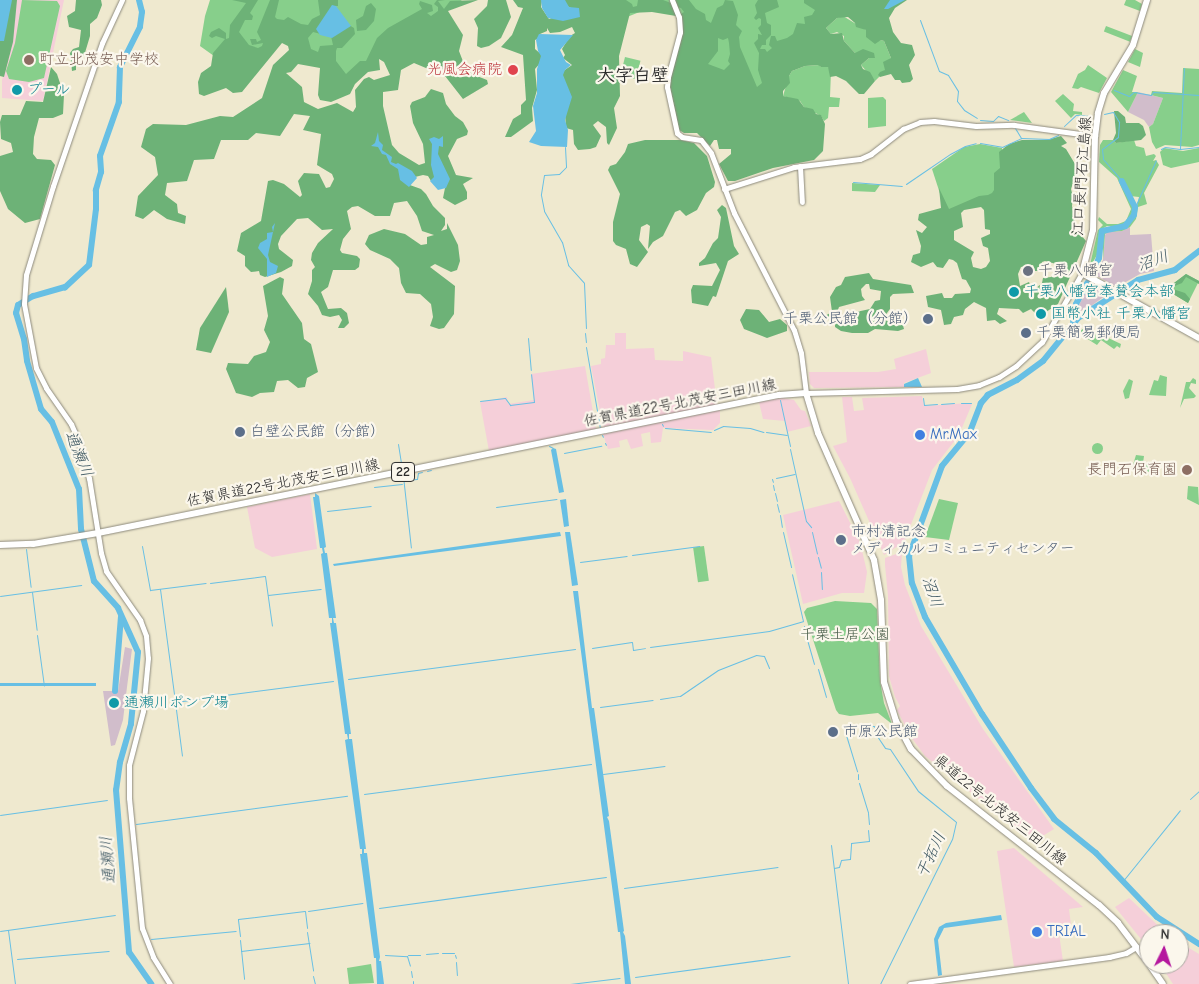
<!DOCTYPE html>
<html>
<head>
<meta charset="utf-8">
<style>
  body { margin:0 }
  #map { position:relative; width:1199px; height:984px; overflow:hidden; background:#efe9cf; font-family:"Comic Neue","Klee One",sans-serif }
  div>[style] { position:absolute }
  .built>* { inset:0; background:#f5cfd9 }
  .industrial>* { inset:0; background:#d1bdcb }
  .green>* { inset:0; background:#87cf8b; transform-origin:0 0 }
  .round { border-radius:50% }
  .forest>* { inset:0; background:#6db277 }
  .water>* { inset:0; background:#67bfe4; transform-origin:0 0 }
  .stream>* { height:1px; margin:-0.5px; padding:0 0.5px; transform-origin:0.5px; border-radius:0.5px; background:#67bfe4 }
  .river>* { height:6px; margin:-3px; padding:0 3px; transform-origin:3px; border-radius:3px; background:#67bfe4 }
  .roads { filter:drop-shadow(0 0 1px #8d8a7d) drop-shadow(0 0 1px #8d8a7d) }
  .minor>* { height:5px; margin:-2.5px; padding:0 2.5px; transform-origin:2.5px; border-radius:2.5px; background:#fff }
  .major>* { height:6px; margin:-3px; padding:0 3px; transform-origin:3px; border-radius:3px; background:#fff }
  .dots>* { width:14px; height:14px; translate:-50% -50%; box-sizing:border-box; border:2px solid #fbf7ec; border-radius:50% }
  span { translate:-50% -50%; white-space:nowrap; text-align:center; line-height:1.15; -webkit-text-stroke:4.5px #fbf7ec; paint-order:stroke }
  .shield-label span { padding:1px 4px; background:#fbf7ec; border:1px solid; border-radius:4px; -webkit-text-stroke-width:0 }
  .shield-label { font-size:14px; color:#2b2b2b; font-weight:700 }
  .education-label { font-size:15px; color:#785e54 }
  .left { translate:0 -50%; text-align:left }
  .right { translate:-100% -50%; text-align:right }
  .health-label { font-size:15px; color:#be3a42 }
  .culture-label { font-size:15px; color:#0d838f }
  .street-label { font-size:15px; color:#2b2b2b }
  .worship-label { font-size:15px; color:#5b616d }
  .service-label { font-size:15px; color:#4e5e75 }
  .shop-label { font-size:15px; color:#366cbe }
  .park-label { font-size:15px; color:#475c48 }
  .water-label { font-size:16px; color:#3d5762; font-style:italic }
  .quarter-label { font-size:18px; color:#2b2b2b; font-weight:700 }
  .north { position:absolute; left:1139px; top:924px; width:50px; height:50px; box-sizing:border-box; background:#fbf7ec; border:1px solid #a8a59f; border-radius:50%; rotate:4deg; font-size:14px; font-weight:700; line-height:20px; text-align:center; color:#2b2b2b }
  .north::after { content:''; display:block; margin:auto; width:18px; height:22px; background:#b5179e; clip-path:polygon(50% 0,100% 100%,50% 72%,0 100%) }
</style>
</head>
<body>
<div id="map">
  <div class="built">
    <i style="clip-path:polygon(16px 0,64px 0,43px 101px,2px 98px,2px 80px,12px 40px)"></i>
    <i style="clip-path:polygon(615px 333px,626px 333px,626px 349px,654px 348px,655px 360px,683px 361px,683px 351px,711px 357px,717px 405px,603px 427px,591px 366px,601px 364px,601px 359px,605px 358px,606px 345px,615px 345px)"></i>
    <i style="clip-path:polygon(926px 349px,931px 373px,904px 383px,904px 387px,814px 388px,810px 384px,809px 372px,878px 372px,896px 369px,894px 359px)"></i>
    <i style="clip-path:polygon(585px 366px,596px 429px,489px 451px,480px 402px,507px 397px,508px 404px,534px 400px,531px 374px)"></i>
    <i style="clip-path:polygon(922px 396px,924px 406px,969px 403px,972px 404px,959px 435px,932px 470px,902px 548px,898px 546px,884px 555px,850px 478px,833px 446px,847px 442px,842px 397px,852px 397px,854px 411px,864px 410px,862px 398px)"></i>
    <i style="clip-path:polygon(782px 398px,794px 400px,801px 410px,805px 411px,811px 426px,787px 432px,785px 421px,763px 419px,759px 402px)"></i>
    <i style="clip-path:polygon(720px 410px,720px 423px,713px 430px,663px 428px,661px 442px,651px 443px,650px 432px,641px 434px,643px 446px,631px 449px,627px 439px,619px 441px,620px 447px,608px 449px,603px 434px)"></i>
    <i style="clip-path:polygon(310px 494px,317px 549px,272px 557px,255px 548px,247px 507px)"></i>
    <i style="clip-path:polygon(839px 501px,860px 542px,867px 572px,864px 593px,842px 593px,803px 604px,783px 515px)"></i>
    <i style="clip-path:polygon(902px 552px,901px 567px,905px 585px,921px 626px,983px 729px,1054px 829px,1033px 842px,925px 756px,911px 737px,897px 710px,900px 706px,895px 697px,889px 676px,888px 596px,885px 565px,885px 558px)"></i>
    <i style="clip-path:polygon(1014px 848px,1083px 907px,1069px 909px,1071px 925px,1058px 927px,1063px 961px,1014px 967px,997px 851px)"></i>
    <i style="clip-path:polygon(1129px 898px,1167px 934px,1149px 934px,1149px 949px,1115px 907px)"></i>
    <i style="clip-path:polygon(1179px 942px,1199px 954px,1199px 984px,1173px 984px,1160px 964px,1179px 964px)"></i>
  </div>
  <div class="industrial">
    <i style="clip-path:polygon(1138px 92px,1163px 98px,1153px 124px,1149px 127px,1144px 120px,1128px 112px)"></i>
    <i style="clip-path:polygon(1130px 227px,1130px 235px,1151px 234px,1154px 271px,1140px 274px,1117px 287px,1095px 275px,1103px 260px,1105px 235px,1107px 232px,1122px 231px)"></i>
    <i style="clip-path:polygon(1091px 283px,1109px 293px,1087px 309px,1080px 311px,1079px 305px)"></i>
    <i style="clip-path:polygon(125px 647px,132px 649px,127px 687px,123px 720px,115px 745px,111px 746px,103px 691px,118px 691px)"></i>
  </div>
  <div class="green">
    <i style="clip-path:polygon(22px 0,57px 1px,60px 6px,44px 78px,29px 82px,9px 79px,6px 71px,15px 43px)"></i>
    <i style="clip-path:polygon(210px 0,462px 0,343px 83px,284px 38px,242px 82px,214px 56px,200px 46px,205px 16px)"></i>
    <i style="clip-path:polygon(608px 0,828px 0,807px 49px,756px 92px,700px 67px,692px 23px,668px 12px,647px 9px,622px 19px)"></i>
    <i style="clip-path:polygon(1126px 0,1135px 0,1142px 4px,1140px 11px,1124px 5px)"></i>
    <i style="clip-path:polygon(843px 16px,866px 30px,877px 41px,881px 40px,884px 41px,891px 58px,886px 70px,875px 81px,861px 65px,869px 58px,875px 57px,855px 53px,844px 41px,844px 36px,837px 32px,831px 34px,826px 28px,837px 18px)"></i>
    <i style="left:1106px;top:26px;width:28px;height:6px;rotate:21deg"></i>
    <i style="clip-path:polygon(1135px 49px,1143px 53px,1140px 67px,1128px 62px)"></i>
    <i style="left:625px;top:57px;width:16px;height:19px;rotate:14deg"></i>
    <i style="clip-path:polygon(819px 65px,821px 67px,828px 67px,831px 71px,830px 97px,840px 98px,839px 107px,829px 107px,828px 118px,824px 121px,821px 116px,804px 107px,800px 101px,783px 96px,789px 76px,792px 71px,805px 66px)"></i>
    <i style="clip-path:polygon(1088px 65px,1107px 78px,1099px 93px,1081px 87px,1078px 89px,1072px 88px,1078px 74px,1085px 70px)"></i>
    <i style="clip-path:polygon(1183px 68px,1199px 69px,1199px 145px,1192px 147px,1165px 145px,1156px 149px,1152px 142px,1149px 127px,1153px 124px,1163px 98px,1151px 95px,1152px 91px,1182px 93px)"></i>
    <i style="clip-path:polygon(1123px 70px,1137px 76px,1132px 92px,1138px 92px,1128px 112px,1111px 92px)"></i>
    <i style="clip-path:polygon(1063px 94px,1074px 104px,1073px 111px,1082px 112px,1082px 115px,1075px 114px,1071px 118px,1055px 101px)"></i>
    <i style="clip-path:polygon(883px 97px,886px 100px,886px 126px,868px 128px,868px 98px)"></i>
    <i style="clip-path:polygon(1024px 112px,1032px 123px,1010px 120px)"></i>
    <i style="clip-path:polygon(1103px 140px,1113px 140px,1116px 143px,1134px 140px,1136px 146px,1144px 148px,1146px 156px,1154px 154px,1156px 156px,1153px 161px,1156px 160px,1159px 165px,1144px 193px,1147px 204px,1138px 207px,1136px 219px,1130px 227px,1122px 231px,1108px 232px,1105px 234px,1103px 260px,1103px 235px,1105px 231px,1122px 228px,1134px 219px,1139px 197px,1130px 196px,1133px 209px,1131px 216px,1126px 223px,1116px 226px,1107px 226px,1102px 229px,1099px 234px,1097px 255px,1089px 269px,1098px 230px,1103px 225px,1098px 220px,1099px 217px,1107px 224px,1118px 224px,1126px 221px,1131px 209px,1117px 178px,1099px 162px,1100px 145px)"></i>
    <i style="clip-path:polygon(980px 144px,1002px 148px,1002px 175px,995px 196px,946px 212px,932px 169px,964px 147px)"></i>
    <i style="clip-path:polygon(1164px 148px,1183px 151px,1199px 148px,1199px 162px,1171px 168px,1163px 165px,1160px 152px)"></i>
    <i style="clip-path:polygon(852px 183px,880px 185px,875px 192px,852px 191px)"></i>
    <i style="clip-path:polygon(1186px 274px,1199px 281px,1188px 303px,1160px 286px,1174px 283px)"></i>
    <i style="clip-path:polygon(1085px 327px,1121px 344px,1120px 348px,1117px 346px,1114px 349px,1101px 340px,1097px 345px,1078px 333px)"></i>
    <i style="clip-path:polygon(1160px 375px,1167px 377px,1166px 396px,1149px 395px,1154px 380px,1158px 381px)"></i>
    <i style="clip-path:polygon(1193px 378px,1196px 380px,1196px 384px,1191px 383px,1189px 388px,1196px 396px,1194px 398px,1184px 399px,1180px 408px,1186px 382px,1190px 382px)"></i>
    <i style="clip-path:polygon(1129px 379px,1133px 381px,1129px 398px,1125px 399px,1123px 391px)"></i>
    <i class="round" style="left:1091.5px;top:442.5px;width:11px;height:11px"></i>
    <i style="clip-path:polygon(1136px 455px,1144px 456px,1143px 463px,1157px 466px,1157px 472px,1146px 472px,1132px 468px)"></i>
    <i style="clip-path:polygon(1188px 486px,1198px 487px,1199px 505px,1187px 499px)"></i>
    <i style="clip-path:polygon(939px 499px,958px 503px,949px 540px,925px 537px)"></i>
    <i style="left:704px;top:546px;width:35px;height:11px;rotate:82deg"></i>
    <i style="clip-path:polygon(835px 601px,871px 603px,877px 609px,880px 681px,884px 703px,892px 724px,878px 713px,850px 716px,839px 714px,836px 710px,804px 612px,807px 608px)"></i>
    <i style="clip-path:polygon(371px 964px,374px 983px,349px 984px,347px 968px)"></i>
  </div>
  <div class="forest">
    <i style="clip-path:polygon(0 0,17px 0,13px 42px,4px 77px,0 76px)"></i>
    <i style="clip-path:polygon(76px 0,101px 0,102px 5px,97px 18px,90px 24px,90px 36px,84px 56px,76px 59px,76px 70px,72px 71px,70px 53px,73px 49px,79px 47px,81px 30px,69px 27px,67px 16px,75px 11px)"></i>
    <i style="clip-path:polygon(evenodd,232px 0,258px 0,250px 13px,253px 16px,252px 20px,245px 20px,239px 32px,249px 45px,258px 48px,262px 46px,263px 43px,252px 45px,250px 39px,256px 39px,257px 42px,261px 40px,257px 32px,270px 0,279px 0,275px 17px,277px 19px,284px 20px,288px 17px,301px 24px,308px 25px,312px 19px,320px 15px,318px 0,338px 0,338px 6px,334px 6px,321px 34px,313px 32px,308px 38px,311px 49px,318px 52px,320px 46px,333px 45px,331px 36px,349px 25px,354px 28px,355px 34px,342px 48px,337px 48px,336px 51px,336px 61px,346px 74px,360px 61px,366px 61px,377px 38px,388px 28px,422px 9px,419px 4px,420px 1px,432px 5px,433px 11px,427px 13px,431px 16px,438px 11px,438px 7px,434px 4px,437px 0,445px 0,438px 1px,444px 9px,450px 1px,478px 0,448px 11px,463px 35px,459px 51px,464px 64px,472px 74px,487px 80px,488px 84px,463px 99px,445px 76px,414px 63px,401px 70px,398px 90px,383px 92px,383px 106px,392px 145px,399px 153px,419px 165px,425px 163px,423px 144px,413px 123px,410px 106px,412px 102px,425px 97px,431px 89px,443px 93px,446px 104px,455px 116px,463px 122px,468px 131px,467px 135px,457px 139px,448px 156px,456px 175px,473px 178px,463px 184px,467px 192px,467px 199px,455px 205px,443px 198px,445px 188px,433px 139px,435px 179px,431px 181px,428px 176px,423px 175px,415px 177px,407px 184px,421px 189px,426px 194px,433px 206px,445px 218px,445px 225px,441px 231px,447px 229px,447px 223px,458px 245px,460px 261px,457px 270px,451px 272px,435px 264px,430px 267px,455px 286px,454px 314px,444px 328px,439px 329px,430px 326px,433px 317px,431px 304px,420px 294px,406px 293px,401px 283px,399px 268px,390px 259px,370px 250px,365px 244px,369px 235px,384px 229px,405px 234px,421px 245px,427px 244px,427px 237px,434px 235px,422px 231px,417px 216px,407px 201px,394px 203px,390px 216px,375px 216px,358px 206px,352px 207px,347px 211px,351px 229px,343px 239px,340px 250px,342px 253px,357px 256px,360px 259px,359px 267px,355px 270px,333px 270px,328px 287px,321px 292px,328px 309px,341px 308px,347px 313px,349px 323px,344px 328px,338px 328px,342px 320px,339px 315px,330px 317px,322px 315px,318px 306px,308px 294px,312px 281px,312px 270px,315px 267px,311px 260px,312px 253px,318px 243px,333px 229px,322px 230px,308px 218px,297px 219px,281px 236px,278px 244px,279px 249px,293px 260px,292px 266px,281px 272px,265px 277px,260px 275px,259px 271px,251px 272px,245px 266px,245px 256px,237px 251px,241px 233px,261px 221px,268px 181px,273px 180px,284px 184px,300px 197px,302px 195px,298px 181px,304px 173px,319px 174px,326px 188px,330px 187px,334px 179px,332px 174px,317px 165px,321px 134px,303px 130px,310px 116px,294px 114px,280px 136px,256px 133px,248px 140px,221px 140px,214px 159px,194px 160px,187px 181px,167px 183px,165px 195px,177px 204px,178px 213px,186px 216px,185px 224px,167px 219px,154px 210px,143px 219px,135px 216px,138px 196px,158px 175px,155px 157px,141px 147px,146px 129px,153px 124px,186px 125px,220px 116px,233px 117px,262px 98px,273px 65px,289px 50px,288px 46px,282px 43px,242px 92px,233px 93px,226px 88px,204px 96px,199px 94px,198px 82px,201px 73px,211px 66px,213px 53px,225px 39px,216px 36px,212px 38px,209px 36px,211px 32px,219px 28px,226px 33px,226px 39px,229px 38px,230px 25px,246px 3px,232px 0,379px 59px,384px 62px,390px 75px,374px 80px,369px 77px,364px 79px,355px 90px,356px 107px,353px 112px,337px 103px,318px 109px,304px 102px,302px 87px,286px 73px,291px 72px,298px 64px,320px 68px,318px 95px,320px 100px,331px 102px,350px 94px,355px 84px,368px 72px,380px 70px,379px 59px)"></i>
    <i style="clip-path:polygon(488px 0,506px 0,511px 17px,501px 38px,489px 46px,481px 48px,477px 46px,478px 28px,474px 19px,487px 6px)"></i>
    <i style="clip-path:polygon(513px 0,542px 0,541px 7px,549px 19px,575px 10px,567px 6px,564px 0,626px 0,632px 4px,633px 7px,637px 6px,638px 0,663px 0,671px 3px,676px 16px,652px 12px,630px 13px,619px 56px,620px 96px,614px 108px,617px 128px,609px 145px,607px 143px,606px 127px,598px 121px,593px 125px,601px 136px,596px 147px,590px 149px,578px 150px,574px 144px,573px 130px,566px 128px,562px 72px,572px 65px,563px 58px,565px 55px,562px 49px,570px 36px,575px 33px,572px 27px,560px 32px,550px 33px,547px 28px,547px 31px,540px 34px,541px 37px,535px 40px,535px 49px,542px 55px,541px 62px,535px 69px,537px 90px,532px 108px,533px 121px,511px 137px,505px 137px,513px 119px,521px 114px,521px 105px,526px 100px,523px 55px,501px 47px,512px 35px,523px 8px,518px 7px)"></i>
    <i style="clip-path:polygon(evenodd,674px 0,689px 0,696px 9px,705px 14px,706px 20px,711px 23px,717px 8px,723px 5px,725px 0,733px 1px,738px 15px,736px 25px,742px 31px,739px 37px,740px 47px,757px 87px,762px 83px,758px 70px,759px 53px,754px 43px,758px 39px,758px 34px,762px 35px,758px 28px,761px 25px,761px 19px,759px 18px,756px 20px,754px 18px,757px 13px,755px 5px,758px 0,777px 0,779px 7px,765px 13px,767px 23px,771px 25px,771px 35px,766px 40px,766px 45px,762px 45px,760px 49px,765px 49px,767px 52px,772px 48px,769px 45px,771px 36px,775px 36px,777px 41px,787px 38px,793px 34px,797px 23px,805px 24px,804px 17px,812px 15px,815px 10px,804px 3px,804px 0,907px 0,895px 8px,889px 18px,893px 32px,901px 43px,912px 45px,915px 55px,909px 65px,913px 79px,910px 82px,902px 83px,900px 80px,895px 80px,891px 74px,880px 77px,878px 75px,880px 72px,885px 70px,883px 62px,891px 58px,884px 41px,881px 40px,875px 44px,866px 37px,866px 30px,856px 27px,855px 23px,848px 17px,837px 18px,826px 28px,831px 34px,842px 33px,844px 41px,855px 53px,863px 49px,874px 53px,875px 58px,869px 58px,861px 65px,863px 69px,870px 72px,875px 81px,864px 94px,859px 94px,846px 81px,836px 76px,830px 77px,828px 67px,821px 67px,818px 65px,805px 66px,792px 71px,789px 76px,790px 83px,783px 91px,783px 96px,798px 99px,804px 107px,813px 109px,816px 114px,821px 115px,825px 124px,823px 151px,814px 160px,773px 168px,735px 181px,728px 181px,719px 164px,731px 154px,731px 149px,719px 149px,717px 140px,714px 140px,710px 146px,697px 133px,684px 133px,679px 130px,669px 82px,682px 27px,681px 14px,684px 12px,681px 8px,677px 7px,674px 0,718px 38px,723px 40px,728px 38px,729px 43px,730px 54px,728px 61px,730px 64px,724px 70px,708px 64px,718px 51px,718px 38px)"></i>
    <i style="clip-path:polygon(371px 3px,376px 9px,374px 21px,366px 30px,357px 31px,356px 20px,363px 16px,366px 6px)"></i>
    <i style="clip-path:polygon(51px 67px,57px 74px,64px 95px,63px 114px,53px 118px,39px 118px,34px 137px,33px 154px,37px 159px,51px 160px,55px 165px,40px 219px,25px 223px,8px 209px,0 191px,0 156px,13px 152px,11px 143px,1px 139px,0 122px,2px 115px,20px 115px,26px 101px,43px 102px)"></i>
    <i style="clip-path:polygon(1114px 111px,1118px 111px,1125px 117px,1126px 123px,1139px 123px,1143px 126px,1146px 135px,1141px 140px,1116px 143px,1113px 140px,1116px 133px)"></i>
    <i style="clip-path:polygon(evenodd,1061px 136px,1067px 143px,1061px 146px,1066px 149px,1075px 164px,1076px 174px,1071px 189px,1073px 197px,1072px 206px,1076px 229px,1086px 241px,1058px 304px,1046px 312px,1036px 314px,1031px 309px,1023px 313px,1019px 309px,999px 308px,997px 314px,1007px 321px,1000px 324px,995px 320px,987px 321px,986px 308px,974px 302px,965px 309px,963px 315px,954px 317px,951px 324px,944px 325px,941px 310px,928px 307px,926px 296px,942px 293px,944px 298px,952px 298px,955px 294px,970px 293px,971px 289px,966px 280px,962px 279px,957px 263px,953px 260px,949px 259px,943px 268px,937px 267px,933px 262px,921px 267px,911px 262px,913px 255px,920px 253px,921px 246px,916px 230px,922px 233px,927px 227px,918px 220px,919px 214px,941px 208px,939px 188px,949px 209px,979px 196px,988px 195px,992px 193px,994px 190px,994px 173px,1000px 168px,999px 152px,1009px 144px,1022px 140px,1047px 140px,1061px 136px,981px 207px,984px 210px,985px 229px,990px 230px,990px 234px,981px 238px,983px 246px,988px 248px,990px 261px,986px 267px,981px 269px,973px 267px,971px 258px,974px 252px,954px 240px,954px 231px,963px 227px,961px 213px,964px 210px,981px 207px,1061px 136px,1045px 261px,1060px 265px,1056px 274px,1051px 277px,1043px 278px,1042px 283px,1033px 291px,1029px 282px,1020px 286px,1018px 274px,1021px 267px,1033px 265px,1035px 271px,1039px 271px,1042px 262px,1045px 261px)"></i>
    <i style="clip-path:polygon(645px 140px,681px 140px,694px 143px,707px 156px,715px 182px,714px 187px,706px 193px,697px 210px,686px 216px,680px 210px,675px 212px,663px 236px,653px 242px,648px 249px,650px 226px,647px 224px,641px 227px,639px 240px,648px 252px,637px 267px,630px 264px,626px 249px,616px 245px,613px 241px,613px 222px,620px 194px,608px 170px,610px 166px,616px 164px,625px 152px,628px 144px)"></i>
    <i style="clip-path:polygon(722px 205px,726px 208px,734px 246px,739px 254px,728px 261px,716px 297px,713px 296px,708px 306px,692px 303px,691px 290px,693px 285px,712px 286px,720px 270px,716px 263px,699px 266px,699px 263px,705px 258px,713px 243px,718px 238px,721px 217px,717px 210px)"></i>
    <i style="clip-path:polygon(869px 273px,873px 279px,911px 285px,914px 293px,893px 294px,890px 297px,890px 309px,884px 317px,887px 321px,902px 322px,904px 329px,898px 331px,875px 329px,868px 333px,852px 333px,841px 331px,835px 327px,835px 320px,853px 319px,856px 312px,870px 309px,875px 301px,880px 300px,881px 291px,870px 289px,869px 284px,866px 284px,861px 289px,862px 296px,865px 300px,839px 307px,836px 315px,831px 319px,824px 320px,823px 317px,832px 312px,830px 297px,836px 287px,841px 285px,845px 277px)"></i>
    <i style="clip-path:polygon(1186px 274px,1199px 281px,1199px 284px,1186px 277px,1182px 283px,1170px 288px,1185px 293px,1190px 299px,1188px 303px,1160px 286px,1174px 283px)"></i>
    <i style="clip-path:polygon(280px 277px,284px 279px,282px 294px,302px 323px,304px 339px,311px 344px,318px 372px,307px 378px,305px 387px,298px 388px,288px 380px,277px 381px,274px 392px,260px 393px,252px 397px,236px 393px,226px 369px,228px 363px,248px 364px,254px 356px,266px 352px,270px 342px,264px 330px,268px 316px,263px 286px)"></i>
    <i style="clip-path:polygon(226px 287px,229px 312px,211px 353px,196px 350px,200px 328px)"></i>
    <i style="clip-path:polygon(746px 309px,759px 310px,769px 322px,780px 319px,787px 325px,787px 331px,767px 338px,744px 329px,740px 320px)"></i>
  </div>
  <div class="water">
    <i style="clip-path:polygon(0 0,12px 0,4px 41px,0 41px)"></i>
    <i style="clip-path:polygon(541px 0,565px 0,569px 7px,579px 8px,580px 17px,563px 21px,548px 18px,542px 8px)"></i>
    <i style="clip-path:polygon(890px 0,905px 0,888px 9px,884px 9px)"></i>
    <i style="clip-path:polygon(332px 5px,336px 6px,351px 26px,332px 38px,320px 35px,316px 29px)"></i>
    <i style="clip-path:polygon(539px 34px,573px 35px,560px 50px,566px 62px,571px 65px,565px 70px,563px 75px,572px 97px,565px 120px,568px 130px,567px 147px,541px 146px,529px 142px,536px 131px,533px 106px,537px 93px,537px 69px,541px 56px,538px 51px,536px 40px)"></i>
    <i style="clip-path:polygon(378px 132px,379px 141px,383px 145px,382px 150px,392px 157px,391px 162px,396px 164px,398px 163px,412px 171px,417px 178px,409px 187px,400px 180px,398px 169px,390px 164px,386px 155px,382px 154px,378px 147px,371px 146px,375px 143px)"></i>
    <i style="clip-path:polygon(443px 136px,443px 147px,439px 146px,438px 154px,450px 179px,446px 188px,438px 190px,430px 181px,434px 177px,431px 165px,432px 144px,429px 139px,434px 137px,439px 139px)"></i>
    <i style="clip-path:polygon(275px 223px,268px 255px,270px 262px,278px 266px,276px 273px,267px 277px,267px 259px,258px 248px,260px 243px,267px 239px,267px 233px,273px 232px,272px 227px)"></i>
    <i style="clip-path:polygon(918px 378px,922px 387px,904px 387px,904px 384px)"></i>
    <i style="clip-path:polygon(553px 448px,556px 449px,564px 492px,559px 493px,551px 450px)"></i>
    <i style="clip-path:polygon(315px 493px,319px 496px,326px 547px,324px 548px,325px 553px,327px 553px,336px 618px,333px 618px,334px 623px,336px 623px,351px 734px,349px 734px,349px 739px,352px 739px,366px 849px,364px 849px,364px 853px,367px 853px,380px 957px,379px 961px,381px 961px,384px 984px,377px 984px,376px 958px,374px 958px,360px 854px,362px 854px,362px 849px,360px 849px,345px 740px,348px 739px,347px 734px,345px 734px,330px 623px,332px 623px,332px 618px,329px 618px,321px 554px,323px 553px,322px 548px,320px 548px,313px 497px,315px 497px)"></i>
    <i style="clip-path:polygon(566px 499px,569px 526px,564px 527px,560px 500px)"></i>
    <i style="clip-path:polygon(560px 532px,561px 536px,334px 566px,333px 564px)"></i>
    <i style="clip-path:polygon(565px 532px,570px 532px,578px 585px,572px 586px)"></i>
    <i style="clip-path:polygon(573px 591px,578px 591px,592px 708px,594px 708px,609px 816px,607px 817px,609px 821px,624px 931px,623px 932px,625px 936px,631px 984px,625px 984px,620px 932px,618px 932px)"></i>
    <i style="left:96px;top:683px;width:3px;height:97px;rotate:90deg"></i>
    <i style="clip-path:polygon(1001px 915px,1002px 920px,944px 928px,938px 940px,942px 975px,938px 976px,934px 939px,939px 927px,946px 923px)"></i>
  </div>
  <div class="stream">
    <i style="left:920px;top:20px;width:54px;rotate:69.6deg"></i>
    <i style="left:939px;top:71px;width:10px;rotate:24deg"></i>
    <i style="left:948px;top:75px;width:19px;rotate:58deg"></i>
    <i style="left:958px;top:91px;width:10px;rotate:96deg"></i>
    <i style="left:957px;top:101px;width:11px;rotate:52deg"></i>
    <i style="left:964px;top:110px;width:15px;rotate:32deg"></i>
    <i style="left:1114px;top:90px;width:16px;rotate:22deg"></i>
    <i style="left:1129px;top:96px;width:6px;rotate:-39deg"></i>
    <i style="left:1134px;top:92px;width:17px;rotate:10deg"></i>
    <i style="left:1151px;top:95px;width:4px;rotate:-56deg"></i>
    <i style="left:1153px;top:92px;width:46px;rotate:3.7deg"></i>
    <i style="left:1104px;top:114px;width:9px;rotate:-13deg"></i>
    <i style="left:1113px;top:112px;width:12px;rotate:59deg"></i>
    <i style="left:1119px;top:122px;width:15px;rotate:94deg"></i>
    <i style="left:1118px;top:137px;width:20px;rotate:143deg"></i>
    <i style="left:1102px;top:149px;width:10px;rotate:84deg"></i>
    <i style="left:1103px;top:159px;width:29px;rotate:49deg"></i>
    <i style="left:980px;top:120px;width:13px;rotate:4deg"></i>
    <i style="left:993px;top:121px;width:7px;rotate:-45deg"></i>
    <i style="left:998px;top:116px;width:11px;rotate:22deg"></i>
    <i style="left:1064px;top:126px;width:16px;rotate:-43deg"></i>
    <i style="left:1076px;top:115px;width:14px;rotate:4deg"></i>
    <i style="left:1015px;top:128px;width:12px;rotate:59deg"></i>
    <i style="left:1021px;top:138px;width:28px;rotate:2deg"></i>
    <i style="left:1049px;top:139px;width:10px;rotate:-24deg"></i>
    <i style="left:980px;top:143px;width:22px;rotate:10deg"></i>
    <i style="left:1002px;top:147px;width:21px;rotate:-25deg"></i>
    <i style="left:565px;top:147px;width:20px;rotate:87deg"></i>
    <i style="left:566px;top:167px;width:10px;rotate:135deg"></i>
    <i style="left:559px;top:174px;width:15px;rotate:176deg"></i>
    <i style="left:544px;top:175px;width:20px;rotate:99deg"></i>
    <i style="left:541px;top:195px;width:16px;rotate:79deg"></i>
    <i style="left:544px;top:211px;width:36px;rotate:60deg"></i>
    <i style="left:562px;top:242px;width:24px;rotate:75deg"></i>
    <i style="left:568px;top:265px;width:24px;rotate:48deg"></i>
    <i style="left:584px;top:283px;width:45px;rotate:87.5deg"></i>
    <i style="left:1161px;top:149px;width:4px;rotate:-27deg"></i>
    <i style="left:1165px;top:147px;width:15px;rotate:8deg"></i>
    <i style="left:1180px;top:149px;width:19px;rotate:-6deg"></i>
    <i style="left:1180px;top:149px;width:81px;rotate:-87.2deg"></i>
    <i style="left:853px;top:182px;width:49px;rotate:4.7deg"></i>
    <i style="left:906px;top:184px;width:53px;rotate:-34.3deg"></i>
    <i style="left:950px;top:154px;width:17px;rotate:-28deg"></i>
    <i style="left:965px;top:146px;width:11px;rotate:-15deg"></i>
    <i style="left:1135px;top:207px;width:51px;rotate:-65.9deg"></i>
    <i style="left:585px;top:333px;width:9px;rotate:84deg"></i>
    <i style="left:528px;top:338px;width:32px;rotate:85deg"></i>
    <i style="left:586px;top:347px;width:65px;rotate:80.2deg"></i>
    <i style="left:923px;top:398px;width:7px;rotate:82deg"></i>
    <i style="left:924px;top:405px;width:13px;rotate:-4deg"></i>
    <i style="left:780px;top:400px;width:47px;rotate:77.7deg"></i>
    <i style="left:480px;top:401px;width:25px;rotate:-7deg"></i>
    <i style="left:505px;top:398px;width:9px;rotate:54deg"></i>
    <i style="left:510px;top:405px;width:24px;rotate:-7deg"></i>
    <i style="left:534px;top:402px;width:28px;rotate:-96deg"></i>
    <i style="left:961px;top:403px;width:10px"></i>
    <i style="left:941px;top:404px;width:13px;rotate:-4deg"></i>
    <i style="left:598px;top:416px;width:12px;rotate:81deg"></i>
    <i style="left:662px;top:424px;width:2px;rotate:63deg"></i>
    <i style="left:665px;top:428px;width:46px;rotate:5deg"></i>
    <i style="left:714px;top:430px;width:10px;rotate:-24deg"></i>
    <i style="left:723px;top:426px;width:27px;rotate:4deg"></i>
    <i style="left:750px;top:428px;width:14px;rotate:17deg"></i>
    <i style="left:766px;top:432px;width:21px;rotate:8deg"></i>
    <i style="left:602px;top:435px;width:2px;rotate:63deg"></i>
    <i style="left:605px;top:443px;width:2px;rotate:63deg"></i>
    <i style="left:398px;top:444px;width:24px;rotate:81deg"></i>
    <i style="left:549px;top:446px;width:4px;rotate:27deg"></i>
    <i style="left:790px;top:449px;width:74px;rotate:77.5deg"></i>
    <i style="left:806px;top:521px;width:8px;rotate:50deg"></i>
    <i style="left:564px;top:453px;width:38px;rotate:-11deg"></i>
    <i style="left:427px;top:471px;width:4px;rotate:-14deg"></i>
    <i style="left:403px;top:476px;width:72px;rotate:83.7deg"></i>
    <i style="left:776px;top:478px;width:19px;rotate:-12deg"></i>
    <i style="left:772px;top:479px;width:3px;rotate:72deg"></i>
    <i style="left:405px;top:480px;width:12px;rotate:-5deg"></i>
    <i style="left:417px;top:479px;width:6px;rotate:-81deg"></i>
    <i style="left:418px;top:473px;width:4px;rotate:-14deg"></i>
    <i style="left:773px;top:485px;width:5px;rotate:79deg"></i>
    <i style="left:374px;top:487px;width:28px;rotate:-6deg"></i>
    <i style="left:775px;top:493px;width:8px;rotate:76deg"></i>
    <i style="left:777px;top:504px;width:8px;rotate:76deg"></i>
    <i style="left:496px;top:507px;width:61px;rotate:-7.6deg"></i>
    <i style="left:327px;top:511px;width:44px;rotate:-6.5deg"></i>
    <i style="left:780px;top:515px;width:12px;rotate:81deg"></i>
    <i style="left:783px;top:532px;width:36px;rotate:77deg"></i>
    <i style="left:812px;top:532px;width:22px;rotate:77deg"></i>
    <i style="left:142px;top:546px;width:45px;rotate:79.7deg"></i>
    <i style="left:150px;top:590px;width:56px;rotate:-7.1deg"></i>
    <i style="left:26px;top:549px;width:38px;rotate:83deg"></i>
    <i style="left:632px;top:555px;width:68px;rotate:-7.7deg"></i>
    <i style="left:818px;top:557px;width:11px;rotate:75deg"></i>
    <i style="left:580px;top:562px;width:47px;rotate:-7.3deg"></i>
    <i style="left:821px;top:572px;width:17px;rotate:87deg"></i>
    <i style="left:210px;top:583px;width:55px;rotate:-7.3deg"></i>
    <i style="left:265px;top:576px;width:50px;rotate:82deg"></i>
    <i style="left:160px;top:589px;width:114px;rotate:82.4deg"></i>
    <i style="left:175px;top:702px;width:46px;rotate:-7.4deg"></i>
    <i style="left:32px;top:592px;width:38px;rotate:83deg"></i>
    <i style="left:268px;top:595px;width:53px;rotate:-6.5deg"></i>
    <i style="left:0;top:596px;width:82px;rotate:-7.7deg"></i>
    <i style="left:804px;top:626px;width:5px;rotate:79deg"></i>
    <i style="left:37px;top:635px;width:51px;rotate:82.2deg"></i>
    <i style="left:806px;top:636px;width:29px;rotate:74deg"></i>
    <i style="left:650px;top:647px;width:120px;rotate:-7.7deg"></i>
    <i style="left:769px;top:631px;width:35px;rotate:-16deg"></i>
    <i style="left:803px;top:621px;width:48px;rotate:-103.2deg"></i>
    <i style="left:592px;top:648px;width:40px;rotate:-8.5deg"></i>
    <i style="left:632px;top:642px;width:8px;rotate:83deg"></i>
    <i style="left:633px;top:650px;width:12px;rotate:-9deg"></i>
    <i style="left:818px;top:669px;width:29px;rotate:74deg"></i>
    <i style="left:348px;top:679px;width:229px;rotate:-7.5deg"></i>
    <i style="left:225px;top:695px;width:109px;rotate:-7.4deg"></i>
    <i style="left:660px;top:699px;width:20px;rotate:-9deg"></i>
    <i style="left:680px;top:696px;width:46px;rotate:-34.4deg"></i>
    <i style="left:718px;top:670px;width:41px;rotate:-21.5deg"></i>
    <i style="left:756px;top:655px;width:8px;rotate:7deg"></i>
    <i style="left:764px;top:656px;width:13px;rotate:67deg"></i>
    <i style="left:175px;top:702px;width:54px;rotate:82.6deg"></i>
    <i style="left:600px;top:707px;width:53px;rotate:-7.5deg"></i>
    <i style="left:846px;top:725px;width:28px;rotate:2deg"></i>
    <i style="left:874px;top:726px;width:10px;rotate:73deg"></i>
    <i style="left:877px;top:736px;width:14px;rotate:56deg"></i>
    <i style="left:885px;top:748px;width:5px;rotate:11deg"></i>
    <i style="left:890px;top:749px;width:50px;rotate:56.3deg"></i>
    <i style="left:918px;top:791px;width:49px;rotate:39.2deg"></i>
    <i style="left:956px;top:822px;width:17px;rotate:103deg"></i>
    <i style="left:952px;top:839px;width:162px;rotate:116.4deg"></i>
    <i style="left:846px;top:735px;width:38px;rotate:73deg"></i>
    <i style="left:603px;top:774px;width:62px;rotate:-7.5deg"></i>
    <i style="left:858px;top:774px;width:5px;rotate:90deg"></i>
    <i style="left:859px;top:783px;width:31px;rotate:73deg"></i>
    <i style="left:868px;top:813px;width:11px;rotate:85deg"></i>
    <i style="left:364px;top:794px;width:229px;rotate:-7.5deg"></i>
    <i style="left:1190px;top:799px;width:12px;rotate:-42deg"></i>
    <i style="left:0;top:815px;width:108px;rotate:-8deg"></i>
    <i style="left:136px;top:824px;width:213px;rotate:-7.6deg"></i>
    <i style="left:831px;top:845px;width:140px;rotate:83deg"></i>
    <i style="left:834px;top:868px;width:5px;rotate:-11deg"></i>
    <i style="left:839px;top:867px;width:7px;rotate:-74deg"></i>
    <i style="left:841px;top:860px;width:9px;rotate:-6deg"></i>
    <i style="left:850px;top:859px;width:16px;rotate:-86deg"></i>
    <i style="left:851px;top:843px;width:18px;rotate:-6deg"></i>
    <i style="left:869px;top:841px;width:11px;rotate:-95deg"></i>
    <i style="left:1122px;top:882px;width:92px;rotate:-51.1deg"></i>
    <i style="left:624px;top:888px;width:155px;rotate:-7.8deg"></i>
    <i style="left:379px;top:908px;width:229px;rotate:-7.8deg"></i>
    <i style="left:308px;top:911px;width:55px;rotate:-8.4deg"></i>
    <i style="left:8px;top:930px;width:54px;rotate:82.6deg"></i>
    <i style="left:0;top:931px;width:116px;rotate:-7.9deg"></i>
    <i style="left:307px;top:932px;width:39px;rotate:81deg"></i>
    <i style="left:240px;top:936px;width:17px;rotate:-97deg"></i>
    <i style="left:238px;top:919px;width:67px;rotate:-6.8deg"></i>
    <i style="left:305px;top:911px;width:17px;rotate:83deg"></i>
    <i style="left:151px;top:939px;width:85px;rotate:-5.4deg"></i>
    <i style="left:240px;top:940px;width:39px;rotate:84deg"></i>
    <i style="left:241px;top:951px;width:69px;rotate:-6.6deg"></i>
    <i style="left:442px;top:953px;width:12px"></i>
    <i style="left:426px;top:954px;width:12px;rotate:-5deg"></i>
    <i style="left:385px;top:955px;width:22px;rotate:3deg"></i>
    <i style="left:407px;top:956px;width:10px;rotate:73deg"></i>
    <i style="left:408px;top:955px;width:12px"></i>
    <i style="left:455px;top:955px;width:3px;rotate:72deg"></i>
    <i style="left:17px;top:959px;width:92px;rotate:-5deg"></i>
    <i style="left:456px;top:962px;width:13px;rotate:86deg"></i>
    <i style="left:411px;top:971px;width:6px;rotate:81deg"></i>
    <i style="left:313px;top:976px;width:8px;rotate:76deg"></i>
    <i style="left:635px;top:977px;width:156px;rotate:-7.7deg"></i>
    <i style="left:413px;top:981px;width:3px;rotate:90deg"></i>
    <i style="left:570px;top:984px;width:50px;rotate:-6.8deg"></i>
  </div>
  <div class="river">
    <i style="left:139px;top:0;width:12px;rotate:76deg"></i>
    <i style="left:142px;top:12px;width:15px;rotate:98deg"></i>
    <i style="left:140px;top:27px;width:45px;rotate:116.6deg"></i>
    <i style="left:120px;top:67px;width:35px;rotate:92deg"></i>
    <i style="left:119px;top:102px;width:57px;rotate:109.4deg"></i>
    <i style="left:100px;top:156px;width:16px;rotate:86deg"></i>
    <i style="left:101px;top:172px;width:19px;rotate:106deg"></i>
    <i style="left:96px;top:190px;width:19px;rotate:90deg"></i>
    <i style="left:96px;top:209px;width:56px;rotate:97.1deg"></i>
    <i style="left:89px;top:265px;width:33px;rotate:137deg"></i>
    <i style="left:65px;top:287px;width:33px;rotate:164deg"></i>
    <i style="left:33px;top:296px;width:17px;rotate:149deg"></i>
    <i style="left:18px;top:305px;width:8px;rotate:104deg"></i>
    <i style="left:16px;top:313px;width:27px;rotate:73deg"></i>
    <i style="left:24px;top:339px;width:22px;rotate:82deg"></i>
    <i style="left:27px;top:361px;width:50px;rotate:73.7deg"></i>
    <i style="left:41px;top:409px;width:17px;rotate:50deg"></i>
    <i style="left:52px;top:422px;width:72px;rotate:68.1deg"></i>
    <i style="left:79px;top:489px;width:40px;rotate:87.1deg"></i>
    <i style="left:81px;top:529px;width:54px;rotate:76deg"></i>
    <i style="left:94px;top:581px;width:36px;rotate:48deg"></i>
    <i style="left:118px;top:608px;width:48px;rotate:65.6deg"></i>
    <i style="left:138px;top:652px;width:72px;rotate:95.6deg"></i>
    <i style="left:131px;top:724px;width:40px;rotate:106deg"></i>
    <i style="left:120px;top:762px;width:28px;rotate:98deg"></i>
    <i style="left:116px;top:790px;width:163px;rotate:85.4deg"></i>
    <i style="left:129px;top:952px;width:39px;rotate:55deg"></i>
    <i style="left:1199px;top:251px;width:31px;rotate:142deg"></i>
    <i style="left:1175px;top:270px;width:38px;rotate:165deg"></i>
    <i style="left:1138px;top:280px;width:71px;rotate:147.7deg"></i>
    <i style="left:1078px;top:318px;width:55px;rotate:129.1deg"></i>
    <i style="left:1043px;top:361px;width:32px;rotate:144deg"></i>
    <i style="left:1017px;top:380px;width:33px;rotate:153deg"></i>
    <i style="left:988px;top:395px;width:11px;rotate:131deg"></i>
    <i style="left:981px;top:403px;width:31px;rotate:111deg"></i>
    <i style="left:970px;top:432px;width:44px;rotate:129.5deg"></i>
    <i style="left:942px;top:466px;width:96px;rotate:110.1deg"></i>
    <i style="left:909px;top:556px;width:27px;rotate:84deg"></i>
    <i style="left:912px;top:583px;width:36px;rotate:69deg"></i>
    <i style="left:925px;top:617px;width:113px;rotate:59.6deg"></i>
    <i style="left:982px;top:714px;width:89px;rotate:56.5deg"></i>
    <i style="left:1031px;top:788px;width:39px;rotate:53deg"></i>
    <i style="left:1054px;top:819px;width:54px;rotate:39deg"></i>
    <i style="left:1096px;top:853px;width:88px;rotate:46.4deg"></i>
    <i style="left:1157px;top:917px;width:50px;rotate:32.7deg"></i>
    <i style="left:1093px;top:272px;width:15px;rotate:-67deg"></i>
    <i style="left:1099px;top:258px;width:27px;rotate:-84deg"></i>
    <i style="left:1102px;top:231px;width:24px;rotate:-12deg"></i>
    <i style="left:1125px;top:226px;width:14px;rotate:-51deg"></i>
    <i style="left:1134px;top:215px;width:8px;rotate:-83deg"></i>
    <i style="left:1135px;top:207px;width:29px;rotate:-117deg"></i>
    <i style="left:1073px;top:323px;width:19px;rotate:-81deg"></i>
    <i style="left:1076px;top:304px;width:24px;rotate:-62deg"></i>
    <i style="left:115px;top:691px;width:74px;rotate:-85.4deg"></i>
  </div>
  <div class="roads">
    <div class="minor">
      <i style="left:122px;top:0;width:47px;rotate:114.9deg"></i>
      <i style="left:102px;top:43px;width:151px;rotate:108.9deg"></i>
      <i style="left:53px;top:186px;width:93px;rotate:106.9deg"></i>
      <i style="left:26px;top:275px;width:29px;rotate:94deg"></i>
      <i style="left:24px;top:304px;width:65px;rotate:79.4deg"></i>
      <i style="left:36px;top:368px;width:22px;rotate:63deg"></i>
      <i style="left:46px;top:388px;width:44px;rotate:55.2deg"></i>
      <i style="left:71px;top:424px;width:17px;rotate:66deg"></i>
      <i style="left:78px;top:440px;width:40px;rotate:74deg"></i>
      <i style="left:89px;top:478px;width:76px;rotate:80.9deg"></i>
      <i style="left:101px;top:553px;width:19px;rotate:74deg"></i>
      <i style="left:106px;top:571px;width:60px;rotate:55.2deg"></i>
      <i style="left:140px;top:620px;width:17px;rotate:69deg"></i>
      <i style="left:146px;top:636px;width:22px;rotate:85deg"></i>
      <i style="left:148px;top:658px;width:53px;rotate:95.4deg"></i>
      <i style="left:143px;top:711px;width:56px;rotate:104.5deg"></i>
      <i style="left:129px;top:765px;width:33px;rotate:90deg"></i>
      <i style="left:129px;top:798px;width:131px;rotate:84.3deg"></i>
      <i style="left:142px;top:928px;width:31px;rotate:69deg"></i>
      <i style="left:153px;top:957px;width:32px;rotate:58deg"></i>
      <i style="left:672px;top:0;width:18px;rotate:68deg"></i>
      <i style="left:679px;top:17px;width:15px;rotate:86deg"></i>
      <i style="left:680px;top:32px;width:47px;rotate:104.9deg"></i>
      <i style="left:668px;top:77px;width:10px;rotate:96deg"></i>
      <i style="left:667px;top:87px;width:47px;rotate:77.7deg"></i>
      <i style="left:677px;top:133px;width:6px;rotate:39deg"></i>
      <i style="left:682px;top:137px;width:19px;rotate:9deg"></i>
      <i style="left:701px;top:140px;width:16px;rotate:52deg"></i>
      <i style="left:711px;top:153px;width:64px;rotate:69deg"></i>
      <i style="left:734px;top:213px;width:131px;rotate:62.9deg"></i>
      <i style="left:794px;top:330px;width:24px;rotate:73deg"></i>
      <i style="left:801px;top:353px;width:40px;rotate:82.9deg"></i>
      <i style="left:806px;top:393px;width:151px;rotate:-1.5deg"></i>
      <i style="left:957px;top:389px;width:22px;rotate:-10deg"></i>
      <i style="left:979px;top:385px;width:22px;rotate:-22deg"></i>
      <i style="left:999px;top:377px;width:20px;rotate:-33deg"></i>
      <i style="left:1016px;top:366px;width:35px;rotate:-43deg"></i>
      <i style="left:1042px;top:342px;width:80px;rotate:-59.9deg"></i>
      <i style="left:800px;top:166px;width:36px;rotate:87deg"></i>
      <i style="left:724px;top:189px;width:73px;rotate:-17.4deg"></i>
      <i style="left:794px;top:167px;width:66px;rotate:-6.9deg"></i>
      <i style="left:860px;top:159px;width:12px;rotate:-24deg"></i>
      <i style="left:871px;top:154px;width:41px;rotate:-38deg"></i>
      <i style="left:903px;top:129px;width:18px;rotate:-22deg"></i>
      <i style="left:920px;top:122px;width:14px;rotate:-4deg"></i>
      <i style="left:934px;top:121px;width:42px;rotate:6.8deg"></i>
      <i style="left:976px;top:126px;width:38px;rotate:-2deg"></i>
      <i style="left:1014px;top:125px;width:82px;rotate:7.7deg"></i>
      <i style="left:910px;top:984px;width:201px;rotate:-7.7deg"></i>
      <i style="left:1109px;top:957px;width:17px;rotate:-13deg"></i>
      <i style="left:1126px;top:953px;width:12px;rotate:-31deg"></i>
    </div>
    <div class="major">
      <i style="left:1147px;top:0;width:47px;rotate:107.3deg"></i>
      <i style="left:1133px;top:45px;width:56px;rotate:121.1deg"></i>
      <i style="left:1104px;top:93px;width:21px;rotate:107deg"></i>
      <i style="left:1098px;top:113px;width:23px;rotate:97deg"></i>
      <i style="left:1095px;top:136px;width:94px;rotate:91.2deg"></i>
      <i style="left:1093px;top:230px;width:44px;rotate:104.3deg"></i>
      <i style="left:1082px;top:273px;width:134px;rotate:29.1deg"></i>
      <i style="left:0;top:545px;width:33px;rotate:-2deg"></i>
      <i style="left:33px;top:544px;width:66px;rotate:-9.6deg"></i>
      <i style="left:98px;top:533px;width:695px;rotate:-11.46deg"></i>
      <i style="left:779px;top:395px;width:27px;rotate:-4deg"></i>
      <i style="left:806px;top:393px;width:42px;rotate:73.3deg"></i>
      <i style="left:818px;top:433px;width:139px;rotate:66.2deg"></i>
      <i style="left:874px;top:560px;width:41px;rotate:80.1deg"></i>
      <i style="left:881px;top:600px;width:82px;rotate:87.9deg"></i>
      <i style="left:884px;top:682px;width:41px;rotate:72.9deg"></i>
      <i style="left:896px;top:721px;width:32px;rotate:62deg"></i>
      <i style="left:911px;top:749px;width:52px;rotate:45.8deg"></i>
      <i style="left:947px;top:786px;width:193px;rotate:38.1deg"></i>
      <i style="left:1099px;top:905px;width:26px;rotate:43deg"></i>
      <i style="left:1118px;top:923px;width:51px;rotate:52.9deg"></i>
      <i style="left:1149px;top:964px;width:24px;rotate:55deg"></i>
    </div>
  </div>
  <div class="dots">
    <i style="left:29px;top:60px;background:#8d6e63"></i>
    <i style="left:513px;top:70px;background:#e0444e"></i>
    <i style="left:17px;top:90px;background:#0f9aa8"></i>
    <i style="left:1028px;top:271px;background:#6b7280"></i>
    <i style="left:1014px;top:292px;background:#0f9aa8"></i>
    <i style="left:1041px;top:314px;background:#0f9aa8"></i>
    <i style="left:928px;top:319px;background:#5c6f8a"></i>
    <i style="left:1026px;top:333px;background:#5c6f8a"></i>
    <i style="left:240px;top:432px;background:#5c6f8a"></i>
    <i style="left:920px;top:435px;background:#3f7fe0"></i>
    <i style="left:1187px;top:470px;background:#8d6e63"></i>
    <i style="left:841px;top:540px;background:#5c6f8a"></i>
    <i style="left:114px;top:703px;background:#0f9aa8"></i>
    <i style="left:833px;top:732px;background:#5c6f8a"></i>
    <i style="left:1037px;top:932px;background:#3f7fe0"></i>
  </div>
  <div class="shield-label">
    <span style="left:403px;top:472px">22</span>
  </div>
  <div class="education-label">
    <span class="left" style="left:39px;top:60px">町立北茂安中学校</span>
    <span class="right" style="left:1177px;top:470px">長門石保育園</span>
  </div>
  <div class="health-label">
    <span class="right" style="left:502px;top:70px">光風会病院</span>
  </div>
  <div class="culture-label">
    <span class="left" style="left:27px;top:90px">プール</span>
    <span class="left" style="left:1024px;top:292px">千栗八幡宮奉賛会本部</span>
    <span class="left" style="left:1051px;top:314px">国幣小社 千栗八幡宮</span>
    <span class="left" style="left:124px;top:703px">通瀬川ポンプ場</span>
  </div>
  <div class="street-label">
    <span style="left:1082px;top:176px;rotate:-86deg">江口長門石江島線</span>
    <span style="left:680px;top:403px;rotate:-11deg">佐賀県道22号北茂安三田川線</span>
    <span style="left:283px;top:483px;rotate:-11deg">佐賀県道22号北茂安三田川線</span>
    <span style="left:1000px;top:810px;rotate:39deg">県道22号北茂安三田川線</span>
  </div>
  <div class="worship-label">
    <span class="left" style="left:1038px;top:271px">千栗八幡宮</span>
  </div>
  <div class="service-label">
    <span class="right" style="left:918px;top:319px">千栗公民館（分館）</span>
    <span class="left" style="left:1036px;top:333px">千栗簡易郵便局</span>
    <span class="left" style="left:250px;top:432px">白壁公民館（分館）</span>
    <span class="left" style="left:851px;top:540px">市村清記念<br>メディカルコミュニティセンター</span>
    <span class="left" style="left:843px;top:732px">市原公民館</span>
  </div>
  <div class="shop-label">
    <span class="left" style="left:930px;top:435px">Mr.Max</span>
    <span class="left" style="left:1047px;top:932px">TRIAL</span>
  </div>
  <div class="park-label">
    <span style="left:845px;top:635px">千栗土居公園</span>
  </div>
  <div class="water-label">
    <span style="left:1153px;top:261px;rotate:-20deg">沼川</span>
    <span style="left:79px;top:454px;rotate:68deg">通瀬川</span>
    <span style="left:932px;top:592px;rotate:71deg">沼川</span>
    <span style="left:931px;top:855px;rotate:-65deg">干拓川</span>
    <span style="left:108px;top:860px;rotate:-95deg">通瀬川</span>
  </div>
  <div class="quarter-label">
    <span style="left:633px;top:76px">大字白壁</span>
  </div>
  <div class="north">N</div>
</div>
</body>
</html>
